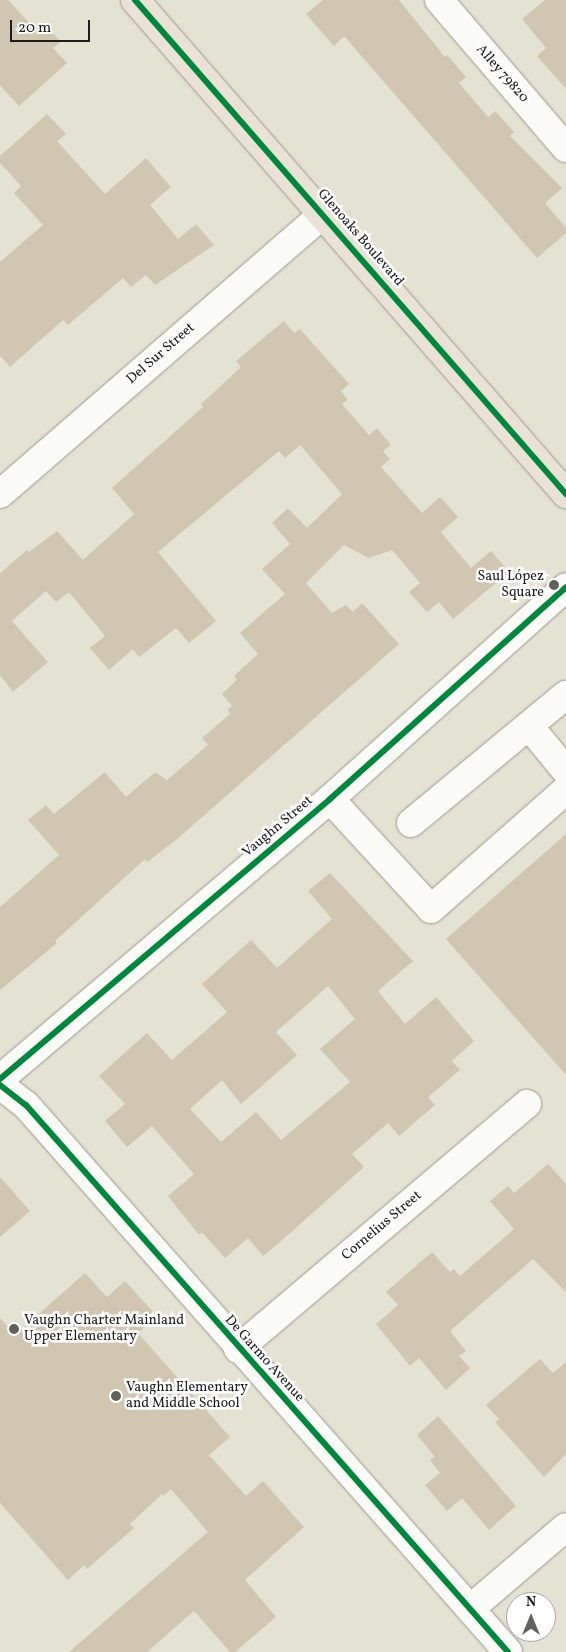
<!DOCTYPE html>
<html>
<head>
<meta charset="utf-8">
<style>
  body { margin:0 }
  #map { position:relative; width:566px; height:1652px; overflow:hidden; background:#e4e2d3; font-family:Vollkorn,serif }
  div>[style] { position:absolute }
  .building>* { inset:0; background:#d1c6b2 }
  .roads { filter:drop-shadow(0 0 1px #9c9a92) drop-shadow(0 0 1px #9c9a92) }
  .minor>* { height:28px; margin:-14px; padding:0 14px; transform-origin:14px; border-radius:14px; background:#fbfbf8 }
  .major>* { height:28px; margin:-14px; padding:0 14px; transform-origin:14px; border-radius:14px; background:#eae2d6 }
  .cycleway>* { height:6px; margin:-3px; padding:0 3px; transform-origin:3px; border-radius:3px; background:#00873e }
  .dots>* { width:14px; height:14px; translate:-50% -50%; box-sizing:border-box; border:2px solid #fff; border-radius:50% }
  span { translate:-50% -50%; white-space:nowrap; text-align:center; line-height:1.15; -webkit-text-stroke:5px #fff; paint-order:stroke }
  .street-label { font-size:14px; color:#1c1c1c }
  .poi-label { font-size:14px; color:#1c1c1c }
  .right { translate:-100% -50%; text-align:right }
  .left { translate:0 -50%; text-align:left }
  .north { position:absolute; left:506px; top:1592px; width:50px; height:50px; box-sizing:border-box; background:#fff; border:1px solid #a4a4a4; border-radius:50%; rotate:0deg; font-size:14px; font-weight:700; line-height:20px; text-align:center; color:#1c1c1c }
  .north::after { content:''; display:block; margin:auto; width:18px; height:22px; background:#62615c; clip-path:polygon(50% 0,100% 100%,50% 72%,0 100%) }
  .scale { position:absolute; left:10px; top:20px; width:80px; height:22px; box-sizing:border-box; border:2px solid #1c1c1c; border-top:0; padding-left:6px; font-size:15px; line-height:18px; white-space:nowrap; color:#1c1c1c; -webkit-text-stroke:4px #fff; paint-order:stroke }
</style>
</head>
<body>
<div id="map">
  <div class="building">
    <i style="clip-path:polygon(0 0,8px 0,35px 29px,43px 22px,61px 42px,53px 48px,67px 63px,19px 106px,0 85px)"></i>
    <i style="clip-path:polygon(323px 0,399px 0,445px 57px,447px 55px,466px 77px,459px 83px,488px 117px,495px 111px,514px 132px,510px 136px,562px 188px,545px 203px,566px 228px,566px 233px,537px 258px,344px 36px,334px 46px,306px 14px)"></i>
    <i style="clip-path:polygon(545px 0,566px 0,566px 89px,537px 56px,546px 48px,522px 19px)"></i>
    <i style="clip-path:polygon(47px 114px,66px 134px,57px 141px,105px 194px,146px 158px,171px 187px,150px 205px,178px 239px,196px 224px,214px 245px,155px 285px,146px 275px,131px 287px,123px 278px,68px 325px,63px 320px,10px 367px,0 356px,0 262px,43px 225px,14px 193px,21px 186px,0 163px,0 156px)"></i>
    <i style="clip-path:polygon(284px 321px,294px 333px,300px 329px,349px 384px,341px 391px,348px 400px,342px 404px,369px 435px,377px 428px,391px 445px,383px 451px,390px 459px,381px 467px,422px 513px,440px 497px,458px 517px,441px 532px,471px 568px,491px 551px,509px 572px,453px 619px,439px 602px,427px 612px,409px 592px,420px 583px,392px 550px,369px 558px,344px 545px,306px 583px,332px 613px,346px 605px,353px 612px,362px 603px,399px 644px,176px 840px,147px 862px,145px 859px,55px 941px,57px 943px,0 990px,0 907px,59px 855px,28px 820px,46px 805px,54px 814px,105px 772px,126px 797px,155px 772px,167px 780px,208px 745px,202px 738px,230px 714px,228px 709px,232px 706px,222px 694px,237px 680px,234px 676px,258px 654px,240px 633px,285px 594px,262px 569px,290px 544px,272px 523px,288px 508px,307px 528px,342px 494px,300px 445px,285px 458px,279px 451px,158px 552px,216px 621px,189px 643px,176px 628px,139px 657px,133px 649px,109px 670px,90px 648px,105px 636px,69px 592px,56px 602px,46px 591px,12px 621px,48px 662px,13px 692px,0 675px,0 573px,27px 550px,29px 552px,57px 531px,83px 560px,134px 514px,112px 488px,203px 407px,201px 404px,241px 367px,236px 361px)"></i>
    <i style="clip-path:polygon(566px 834px,566px 1075px,446px 939px)"></i>
    <i style="clip-path:polygon(evenodd,330px 873px,413px 961px,378px 991px,405px 1024px,436px 997px,474px 1041px,452px 1061px,460px 1070px,428px 1097px,435px 1105px,399px 1136px,388px 1123px,352px 1154px,364px 1167px,280px 1242px,263px 1256px,248px 1238px,225px 1258px,202px 1232px,199px 1235px,168px 1196px,194px 1174px,152px 1126px,127px 1147px,105px 1121px,125px 1104px,99px 1076px,147px 1033px,172px 1060px,227px 1012px,202px 984px,251px 940px,277px 968px,332px 919px,308px 891px,330px 873px,328px 986px,355px 1019px,320px 1049px,350px 1082px,281px 1140px,256px 1112px,221px 1142px,190px 1109px,222px 1080px,241px 1104px,297px 1055px,276px 1032px,328px 986px)"></i>
    <i style="clip-path:polygon(548px 1164px,566px 1184px,566px 1292px,533px 1259px,450px 1331px,466px 1351px,459px 1356px,470px 1368px,446px 1390px,419px 1358px,410px 1366px,376px 1324px,398px 1305px,386px 1292px,432px 1252px,450px 1272px,454px 1269px,460px 1276px,514px 1229px,490px 1201px,508px 1186px,514px 1193px)"></i>
    <i style="clip-path:polygon(0 1177px,30px 1211px,0 1237px)"></i>
    <i style="clip-path:polygon(85px 1273px,107px 1297px,125px 1281px,157px 1316px,138px 1333px,230px 1437px,209px 1455px,246px 1496px,263px 1481px,304px 1527px,245px 1580px,276px 1617px,235px 1652px,230px 1652px,194px 1611px,147px 1652px,69px 1652px,208px 1532px,171px 1489px,163px 1496px,162px 1494px,130px 1524px,134px 1528px,87px 1569px,84px 1565px,68px 1580px,0 1503px,0 1318px,15px 1335px)"></i>
    <i style="clip-path:polygon(540px 1359px,553px 1373px,566px 1362px,566px 1454px,544px 1477px,495px 1422px,499px 1419px,486px 1405px)"></i>
    <i style="clip-path:polygon(438px 1416px,516px 1506px,489px 1530px,462px 1498px,447px 1511px,425px 1485px,440px 1473px,430px 1460px,435px 1457px,417px 1435px)"></i>
  </div>
  <div class="roads">
    <div class="minor">
      <i style="left:439px;top:0;width:195px;rotate:49.4deg"></i>
      <i style="left:0;top:494px;width:427px;rotate:-40.9deg"></i>
      <i style="left:529px;top:726px;width:58px;rotate:50.6deg"></i>
      <i style="left:330px;top:799px;width:149px;rotate:47.4deg"></i>
      <i style="left:431px;top:909px;width:180px;rotate:-41.4deg"></i>
      <i style="left:411px;top:823px;width:201px;rotate:-39.6deg"></i>
      <i style="left:0;top:1079px;width:433px;rotate:-40.3deg"></i>
      <i style="left:330px;top:799px;width:317px;rotate:-41.9deg"></i>
      <i style="left:0;top:1085px;width:33px;rotate:38deg"></i>
      <i style="left:26px;top:1105px;width:729px;rotate:48.61deg"></i>
      <i style="left:238px;top:1349px;width:379px;rotate:-40.3deg"></i>
      <i style="left:470px;top:1609px;width:126px;rotate:-40.5deg"></i>
    </div>
    <div class="major">
      <i style="left:135px;top:0;width:656px;rotate:48.9deg"></i>
    </div>
  </div>
  <div class="cycleway">
    <i style="left:135px;top:0;width:656px;rotate:48.9deg"></i>
    <i style="left:0;top:1079px;width:433px;rotate:-40.3deg"></i>
    <i style="left:330px;top:799px;width:317px;rotate:-41.9deg"></i>
    <i style="left:0;top:1085px;width:33px;rotate:38deg"></i>
    <i style="left:26px;top:1105px;width:729px;rotate:48.61deg"></i>
  </div>
  <div class="dots">
    <i style="left:554px;top:585px;background:#62615c"></i>
    <i style="left:14px;top:1329px;background:#62615c"></i>
    <i style="left:116px;top:1396px;background:#62615c"></i>
  </div>
  <div class="street-label">
    <span style="left:502px;top:74px;rotate:49deg">Alley 79820</span>
    <span style="left:360px;top:238px;rotate:49deg">Glenoaks Boulevard</span>
    <span style="left:161px;top:354px;rotate:-41deg">Del Sur Street</span>
    <span style="left:278px;top:827px;rotate:-40deg">Vaughn Street</span>
    <span style="left:382px;top:1226px;rotate:-40deg">Cornelius Street</span>
    <span style="left:264px;top:1359px;rotate:48deg">De Garmo Avenue</span>
  </div>
  <div class="poi-label">
    <span class="right" style="left:544px;top:585px">Saul López<br>Square</span>
    <span class="left" style="left:24px;top:1329px">Vaughn Charter Mainland<br>Upper Elementary</span>
    <span class="left" style="left:126px;top:1396px">Vaughn Elementary<br>and Middle School</span>
  </div>
  <div class="north">N</div>
  <div class="scale">20 m</div>
</div>
</body>
</html>
